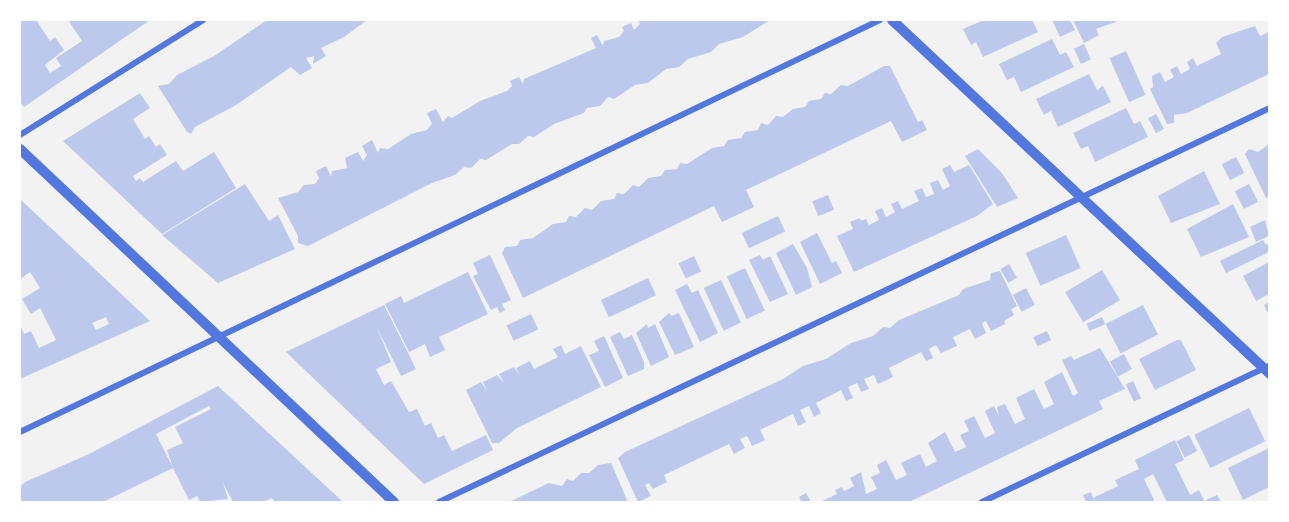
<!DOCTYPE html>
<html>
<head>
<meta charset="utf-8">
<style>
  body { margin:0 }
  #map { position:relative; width:1289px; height:522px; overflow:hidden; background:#f2f2f2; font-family:"Alegreya Sans",sans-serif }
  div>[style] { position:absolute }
  .building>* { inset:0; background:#bdc9ec; transform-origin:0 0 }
  .minor>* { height:6px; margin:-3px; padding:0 3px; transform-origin:3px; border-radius:3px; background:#5277de }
  .tertiary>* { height:10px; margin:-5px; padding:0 5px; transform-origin:5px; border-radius:5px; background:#5277de }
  span { translate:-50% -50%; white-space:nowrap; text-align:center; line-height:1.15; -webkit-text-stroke:5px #fff; paint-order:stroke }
  .frame { position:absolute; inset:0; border:21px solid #fff; pointer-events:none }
</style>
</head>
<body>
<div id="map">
  <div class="building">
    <i style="clip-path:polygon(20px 20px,36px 20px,50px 41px,55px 37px,64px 50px,45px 65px,50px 73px,61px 66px,56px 58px,82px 41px,68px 20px,150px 20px,24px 107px,20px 102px)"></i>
    <i style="clip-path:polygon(267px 20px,367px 20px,344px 37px,321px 48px,326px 56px,313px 64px,314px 56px,306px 58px,312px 68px,300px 75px,291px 67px,236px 105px,195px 127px,191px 134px,187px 132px,158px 86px,169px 84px,177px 75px,214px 56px)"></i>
    <i style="clip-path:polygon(638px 20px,770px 20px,743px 37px,719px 44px,711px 52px,688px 59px,679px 67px,666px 69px,648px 83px,635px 85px,614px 99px,608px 97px,600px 106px,587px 108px,584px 113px,554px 124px,534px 137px,528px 136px,519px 144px,512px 144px,486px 160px,480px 159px,471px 168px,464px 167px,455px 175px,432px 183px,308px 246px,298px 243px,298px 236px,278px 198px,298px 192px,304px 185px,315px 184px,319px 178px,316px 171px,326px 166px,331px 176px,332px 171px,347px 168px,345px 158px,358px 152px,363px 161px,367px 155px,362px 146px,372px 140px,378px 153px,380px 148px,388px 149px,411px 134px,427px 130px,432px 124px,427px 113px,436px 109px,443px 122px,448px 116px,452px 118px,480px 101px,507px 91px,512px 86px,510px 81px,519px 77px,523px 84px,524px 79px,596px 48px,591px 38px,597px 35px,603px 46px,604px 41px,619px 37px,624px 31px,622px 27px,631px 23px,634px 30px,640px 24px)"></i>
    <i style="clip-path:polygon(984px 20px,1032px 20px,1038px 32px,983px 57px,976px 42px,971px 45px,963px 29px)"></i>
    <i style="clip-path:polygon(1052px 20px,1070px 20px,1075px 30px,1060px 37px)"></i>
    <i style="clip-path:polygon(1073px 20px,1121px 20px,1096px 29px,1099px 35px,1084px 43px)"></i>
    <i style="clip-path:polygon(1255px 26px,1260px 36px,1269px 32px,1269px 74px,1187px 113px,1174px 115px,1174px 123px,1167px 124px,1150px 89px,1153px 87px,1152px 76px,1160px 72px,1165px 82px,1174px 77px,1170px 70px,1177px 66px,1181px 74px,1190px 69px,1187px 62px,1193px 58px,1197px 66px,1221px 54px,1216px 43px,1222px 37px)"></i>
    <i style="clip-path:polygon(1052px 39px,1060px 55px,1066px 52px,1074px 67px,1021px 92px,1014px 77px,1007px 80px,999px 64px)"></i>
    <i style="left:1084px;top:44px;width:17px;height:11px;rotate:66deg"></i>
    <i style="left:1126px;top:51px;width:48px;height:18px;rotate:66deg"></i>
    <i style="clip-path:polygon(884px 66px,890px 66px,918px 122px,922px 120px,927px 130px,902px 142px,891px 121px,746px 190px,754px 207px,722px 222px,714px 206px,523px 298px,502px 253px,505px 247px,517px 246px,520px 240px,533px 238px,553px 224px,566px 222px,569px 216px,576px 217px,585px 208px,592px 210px,601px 201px,614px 199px,617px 193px,624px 194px,633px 185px,639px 187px,648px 178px,661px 176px,665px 170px,677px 169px,680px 163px,687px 164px,712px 148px,724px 146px,728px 140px,741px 138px,745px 132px,758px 130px,761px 123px,768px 125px,776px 116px,783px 117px,793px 109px,805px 107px,809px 101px,821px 99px,825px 93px,831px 94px,841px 85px,848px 86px)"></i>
    <i style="clip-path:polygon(1089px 74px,1097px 90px,1103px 86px,1111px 102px,1058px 127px,1051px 111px,1044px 115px,1036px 99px)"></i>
    <i style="clip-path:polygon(140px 93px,150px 108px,133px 119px,145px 139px,149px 136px,156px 147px,160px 144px,167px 155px,133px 176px,136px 181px,140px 178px,143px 182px,176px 161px,183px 171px,214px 152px,236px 188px,162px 234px,63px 141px)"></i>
    <i style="clip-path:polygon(1126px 108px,1134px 124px,1140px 121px,1148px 137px,1095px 162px,1088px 146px,1081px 149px,1073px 133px)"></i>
    <i style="left:1156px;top:114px;width:17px;height:9px;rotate:62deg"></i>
    <i style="clip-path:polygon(1269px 144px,1269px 197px,1266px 198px,1245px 154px,1249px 149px,1258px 152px)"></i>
    <i style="clip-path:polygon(978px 149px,1002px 173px,1018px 198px,997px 207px,965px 156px)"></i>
    <i style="left:1236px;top:157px;width:18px;height:16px;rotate:63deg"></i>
    <i style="clip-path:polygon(950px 165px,954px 172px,969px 165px,993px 204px,977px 216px,854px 272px,837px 236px,853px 229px,850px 222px,860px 218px,861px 221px,866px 219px,869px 225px,879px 220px,875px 211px,882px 208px,886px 217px,895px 212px,891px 204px,898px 201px,902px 209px,919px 201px,914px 191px,922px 188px,926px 197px,934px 194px,930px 183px,938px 180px,943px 190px,950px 186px,942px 169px)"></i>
    <i style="clip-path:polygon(1204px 171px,1220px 204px,1171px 223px,1158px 196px)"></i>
    <i style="clip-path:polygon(245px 184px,269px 221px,278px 215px,295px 249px,218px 283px,162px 235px)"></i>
    <i style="left:1249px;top:184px;width:20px;height:16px;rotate:63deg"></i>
    <i style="left:828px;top:195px;width:16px;height:17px;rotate:68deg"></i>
    <i style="clip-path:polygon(evenodd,20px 199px,150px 321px,20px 379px,20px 325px,24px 334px,31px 331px,39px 348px,56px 340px,40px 308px,31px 314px,22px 299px,40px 288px,30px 272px,20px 279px,20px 199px,106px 317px,109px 324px,96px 330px,92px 323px,106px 317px)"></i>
    <i style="clip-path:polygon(1233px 204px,1249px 237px,1201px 257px,1187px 229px)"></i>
    <i style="left:778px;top:216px;width:17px;height:40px;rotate:65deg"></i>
    <i style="clip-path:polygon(1265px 220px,1269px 236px,1256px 242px,1250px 227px)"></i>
    <i style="clip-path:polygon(817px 233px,832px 263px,836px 261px,842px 273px,820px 284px,800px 242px)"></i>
    <i style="left:1066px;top:235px;width:36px;height:44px;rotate:66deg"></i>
    <i style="clip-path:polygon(1263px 240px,1266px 245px,1269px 243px,1269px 252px,1226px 273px,1220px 261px)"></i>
    <i style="clip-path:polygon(793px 244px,807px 268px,812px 287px,796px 295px,776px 253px)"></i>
    <i style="clip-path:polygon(490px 255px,511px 300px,502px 304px,505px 310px,500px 313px,497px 307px,491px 310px,473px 276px,478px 274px,473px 263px)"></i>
    <i style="clip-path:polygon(760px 255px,763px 260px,770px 256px,788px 294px,770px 302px,749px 260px)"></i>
    <i style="left:694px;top:256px;width:17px;height:17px;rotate:65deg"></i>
    <i style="clip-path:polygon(1269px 262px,1269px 294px,1256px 301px,1243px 276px)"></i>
    <i style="left:1009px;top:264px;width:16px;height:10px;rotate:60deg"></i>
    <i style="left:745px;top:268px;width:47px;height:20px;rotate:65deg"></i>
    <i style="left:1102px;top:270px;width:35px;height:43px;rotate:59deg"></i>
    <i style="clip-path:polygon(1000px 271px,1017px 306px,1011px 309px,1014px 315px,1004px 321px,1005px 324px,991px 331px,986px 321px,982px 323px,986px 333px,975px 339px,970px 329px,953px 337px,957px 346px,941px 353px,936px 345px,929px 349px,933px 358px,926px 361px,921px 352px,889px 368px,893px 377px,878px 384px,874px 375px,864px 379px,869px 389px,861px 392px,857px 383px,848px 387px,853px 398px,846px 401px,841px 390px,816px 403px,821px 413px,814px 417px,809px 406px,800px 410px,806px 422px,798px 426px,793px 414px,760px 430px,765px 440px,752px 446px,747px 436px,740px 439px,745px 448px,734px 454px,729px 444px,664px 475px,667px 482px,653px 489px,649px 483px,645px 485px,651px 496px,638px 502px,618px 458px,625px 452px,783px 379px,803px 366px,826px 359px,851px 343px,873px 336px,883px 327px,890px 328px,899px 320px,959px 295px,963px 289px,990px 280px,991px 273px)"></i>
    <i style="clip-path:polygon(468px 272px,488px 314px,439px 337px,445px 350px,430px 357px,425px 344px,409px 352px,385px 304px,401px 296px,404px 303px)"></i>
    <i style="left:648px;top:278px;width:19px;height:52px;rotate:65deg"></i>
    <i style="left:721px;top:280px;width:47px;height:19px;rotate:65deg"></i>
    <i style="clip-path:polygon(687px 284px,692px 293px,698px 290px,718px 333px,700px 342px,675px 290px)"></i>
    <i style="left:1026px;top:288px;width:19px;height:15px;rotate:62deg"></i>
    <i style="clip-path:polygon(1269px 302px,1269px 316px,1264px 305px)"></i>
    <i style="clip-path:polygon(384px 305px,416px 369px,401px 376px,377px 328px,391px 362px,376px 369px,384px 385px,391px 381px,409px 412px,417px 409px,425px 426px,431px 423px,438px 438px,444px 435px,452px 451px,486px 435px,493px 450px,424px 484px,286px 352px)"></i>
    <i style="left:1143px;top:305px;width:33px;height:42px;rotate:63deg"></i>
    <i style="clip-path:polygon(669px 313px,671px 316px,679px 313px,694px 347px,675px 355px,659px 322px)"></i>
    <i style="left:531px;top:314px;width:17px;height:27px;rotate:65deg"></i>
    <i style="left:1102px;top:317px;width:8px;height:17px;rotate:67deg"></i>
    <i style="clip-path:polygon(647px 324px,648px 328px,655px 324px,669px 357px,651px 366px,636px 333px)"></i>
    <i style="left:1047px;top:331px;width:10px;height:15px;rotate:66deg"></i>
    <i style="clip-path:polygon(620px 332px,624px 339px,632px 335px,644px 362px,644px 369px,628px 376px,610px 337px)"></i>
    <i style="clip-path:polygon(604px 336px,623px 378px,605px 387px,589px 355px,599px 351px,594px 341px)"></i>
    <i style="clip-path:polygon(1177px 340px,1181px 340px,1196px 370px,1155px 390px,1139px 359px)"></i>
    <i style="clip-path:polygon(561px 345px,565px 354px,581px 346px,601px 387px,517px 428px,499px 443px,492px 443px,466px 390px,481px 382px,487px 391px,483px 382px,497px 375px,504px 383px,499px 374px,514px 367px,520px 376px,516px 368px,530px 361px,534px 369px,558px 357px,553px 349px)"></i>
    <i style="clip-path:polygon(1100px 348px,1125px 389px,1099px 401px,1103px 409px,909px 502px,820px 502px,837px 494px,835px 490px,842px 487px,844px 491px,854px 486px,850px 478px,861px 472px,866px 494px,877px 489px,871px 477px,880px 473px,877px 465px,886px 460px,896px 480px,907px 475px,901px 463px,920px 454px,926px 467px,937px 461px,928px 443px,945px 432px,955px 452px,966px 447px,960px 435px,969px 431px,964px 421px,974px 416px,985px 438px,995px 433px,985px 411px,994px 406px,999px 416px,997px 407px,1005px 404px,1015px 424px,1025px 419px,1016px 398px,1034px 389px,1044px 409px,1054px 404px,1044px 382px,1062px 372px,1073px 396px,1078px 393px,1062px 360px,1071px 356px,1074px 360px)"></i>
    <i style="left:1124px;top:354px;width:17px;height:16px;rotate:62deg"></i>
    <i style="left:1133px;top:381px;width:19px;height:8px;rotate:65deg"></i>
    <i style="clip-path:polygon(evenodd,218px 386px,343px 502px,275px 502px,272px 498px,263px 502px,233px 502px,223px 483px,228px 499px,200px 502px,197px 496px,189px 500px,173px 468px,103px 502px,20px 502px,20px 487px,25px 482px,87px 455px,218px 386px,209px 406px,211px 409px,175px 427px,183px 443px,167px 450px,173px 468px,156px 434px,209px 406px)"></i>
    <i style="left:1249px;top:408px;width:37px;height:61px;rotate:64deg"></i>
    <i style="left:1189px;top:435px;width:18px;height:14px;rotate:63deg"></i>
    <i style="clip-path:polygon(1175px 440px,1184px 460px,1175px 464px,1190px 495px,1199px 490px,1205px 502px,1167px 502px,1153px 474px,1144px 479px,1155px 502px,1086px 502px,1083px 495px,1091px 492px,1093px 498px,1118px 486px,1115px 480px,1139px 469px,1135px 460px)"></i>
    <i style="clip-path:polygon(1269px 448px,1269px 487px,1243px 500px,1228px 468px)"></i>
    <i style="clip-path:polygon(611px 463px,628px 502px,509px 502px,549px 483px,562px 486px,567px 479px,573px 481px,581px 473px,589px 473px,598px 465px)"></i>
    <i style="clip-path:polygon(806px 493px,811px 502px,802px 502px,799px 497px)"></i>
    <i style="clip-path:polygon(1217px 495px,1221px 502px,1207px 502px,1206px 500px)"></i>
  </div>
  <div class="minor">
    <i style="left:20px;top:135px;width:216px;rotate:-32.1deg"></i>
    <i style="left:20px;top:432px;width:954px;rotate:-25.6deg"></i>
    <i style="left:439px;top:502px;width:920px;rotate:-25.37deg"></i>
    <i style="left:982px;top:502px;width:319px;rotate:-25.4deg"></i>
  </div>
  <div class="tertiary">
    <i style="left:892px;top:20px;width:518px;rotate:43.12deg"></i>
    <i style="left:20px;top:149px;width:514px;rotate:43.35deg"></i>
  </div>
  <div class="frame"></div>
</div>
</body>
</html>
